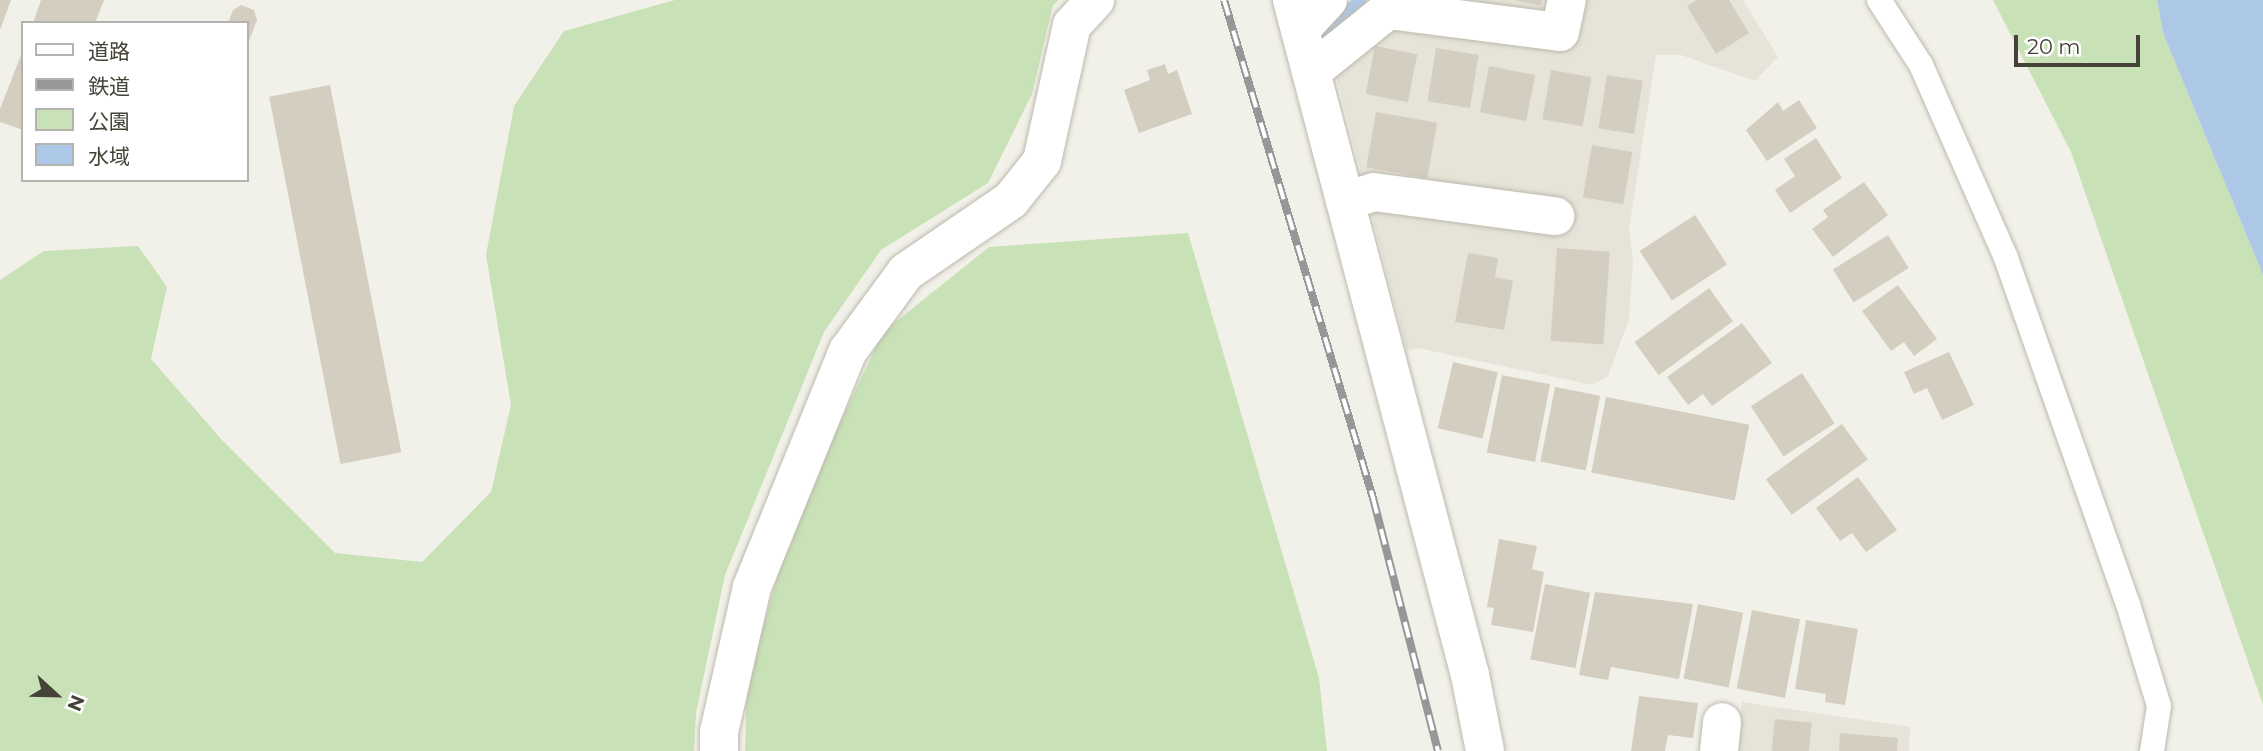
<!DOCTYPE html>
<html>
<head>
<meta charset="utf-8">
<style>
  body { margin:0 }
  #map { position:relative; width:2263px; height:751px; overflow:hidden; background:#f2f1e9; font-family:Montserrat,"Noto Sans JP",sans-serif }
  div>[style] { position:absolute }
  .residential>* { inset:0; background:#e6e3d8 }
  .green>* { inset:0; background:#c8e1b7 }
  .water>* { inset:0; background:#adc7e7 }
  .stream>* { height:12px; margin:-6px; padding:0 6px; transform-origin:6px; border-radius:6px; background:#adc7e7 }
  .building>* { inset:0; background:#d3cec0; transform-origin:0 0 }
  .roads { filter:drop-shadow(0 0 2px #bdb9ad) drop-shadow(0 0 2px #bdb9ad) }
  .lane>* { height:24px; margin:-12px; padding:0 12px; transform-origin:12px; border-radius:12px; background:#fff }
  .street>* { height:38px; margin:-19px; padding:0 19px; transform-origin:19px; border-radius:19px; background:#fff }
  .rail>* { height:8px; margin-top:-4px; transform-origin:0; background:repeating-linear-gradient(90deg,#fff 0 16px,#979797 0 32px); box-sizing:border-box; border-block:2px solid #979797 }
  span { translate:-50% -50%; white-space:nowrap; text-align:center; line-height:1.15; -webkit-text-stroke:5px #fff; paint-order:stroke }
  .legend { position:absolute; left:21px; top:21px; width:228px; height:161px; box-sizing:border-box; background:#fff; border:2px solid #b5b3af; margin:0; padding:9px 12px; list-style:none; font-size:21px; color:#454238 }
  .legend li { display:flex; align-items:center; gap:14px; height:35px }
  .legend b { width:35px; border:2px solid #b5b3af }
  .north { position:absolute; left:21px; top:660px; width:70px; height:70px; -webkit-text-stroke:5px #fff; paint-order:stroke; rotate:112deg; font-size:19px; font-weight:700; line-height:28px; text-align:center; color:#454238 }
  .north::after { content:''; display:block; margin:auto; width:24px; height:32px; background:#454238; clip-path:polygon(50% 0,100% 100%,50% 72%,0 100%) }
  .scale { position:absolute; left:2014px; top:35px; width:126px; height:32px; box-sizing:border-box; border:4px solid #454238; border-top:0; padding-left:9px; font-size:21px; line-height:24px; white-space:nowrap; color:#454238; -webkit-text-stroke:5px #fff; paint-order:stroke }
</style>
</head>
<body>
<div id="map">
  <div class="residential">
    <i style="clip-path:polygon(1367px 0,1743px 0,1778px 57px,1755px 81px,1681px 55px,1656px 55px,1629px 229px,1633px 262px,1629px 319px,1608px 376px,1592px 385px,1418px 348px,1407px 351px,1326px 36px)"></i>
    <i style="clip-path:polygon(1742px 702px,1910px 727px,1909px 751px,1738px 751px)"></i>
  </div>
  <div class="green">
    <i style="clip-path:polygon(675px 0,1059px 0,1053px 5px,1032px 94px,988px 183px,881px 250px,824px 332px,725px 575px,696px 713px,694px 751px,0 751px,0 280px,44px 251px,138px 246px,167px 287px,151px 359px,222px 440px,335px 553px,422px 562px,491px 492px,511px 405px,486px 255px,514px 106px,564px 31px)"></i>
    <i style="clip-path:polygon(1993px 0,2157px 0,2163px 33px,2263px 275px,2263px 705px,2071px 152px)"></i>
    <i style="clip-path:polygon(1188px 233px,1319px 678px,1327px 751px,745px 751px,747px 680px,781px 565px,830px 444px,883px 332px,989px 247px)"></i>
  </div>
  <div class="water">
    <i style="clip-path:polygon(2157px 0,2263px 0,2263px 275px,2163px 33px)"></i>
  </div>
  <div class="stream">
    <i style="left:1323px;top:52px;width:14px;rotate:-102deg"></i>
    <i style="left:1320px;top:38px;width:55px;rotate:-43.5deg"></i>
  </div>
  <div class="building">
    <i style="clip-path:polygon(0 0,11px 0,0 30px)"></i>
    <i style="clip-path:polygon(41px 0,104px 0,95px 23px,33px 23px)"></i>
    <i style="clip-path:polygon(1515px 0,1542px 0,1541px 6px)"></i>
    <i style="clip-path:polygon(1697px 0,1729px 0,1749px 33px,1716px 54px,1687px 6px)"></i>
    <i style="clip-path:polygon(241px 5px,254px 10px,257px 20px,247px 46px,247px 23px,228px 23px,233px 10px)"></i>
    <i style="left:1375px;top:46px;width:43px;height:49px;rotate:11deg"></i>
    <i style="left:1436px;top:48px;width:43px;height:54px;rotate:9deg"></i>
    <i style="clip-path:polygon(23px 50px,23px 130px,0 122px,0 109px)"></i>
    <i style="clip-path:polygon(1165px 64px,1168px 74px,1177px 70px,1192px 114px,1139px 133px,1124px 90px,1150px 80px,1147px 70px)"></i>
    <i style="left:1489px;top:66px;width:47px;height:47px;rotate:11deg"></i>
    <i style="left:1551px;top:70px;width:41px;height:50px;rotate:10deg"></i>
    <i style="left:1607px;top:75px;width:36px;height:54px;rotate:9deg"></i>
    <i style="left:330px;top:85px;width:374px;height:62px;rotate:79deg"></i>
    <i style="clip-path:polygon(1799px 100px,1817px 128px,1767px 161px,1746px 130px,1778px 102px,1783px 111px)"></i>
    <i style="left:1376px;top:112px;width:62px;height:56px;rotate:10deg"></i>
    <i style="clip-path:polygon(1816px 138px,1842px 178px,1790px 213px,1775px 190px,1795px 176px,1784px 159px)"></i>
    <i style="left:1592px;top:145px;width:41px;height:53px;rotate:10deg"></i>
    <i style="clip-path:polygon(1864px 182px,1888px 215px,1833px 257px,1812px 229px,1828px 217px,1823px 210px)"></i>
    <i style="left:1695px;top:215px;width:59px;height:66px;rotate:57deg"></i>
    <i style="left:1888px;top:235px;width:39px;height:65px;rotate:58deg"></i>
    <i style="left:1557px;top:248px;width:53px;height:93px;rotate:4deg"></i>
    <i style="clip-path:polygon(1468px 253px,1498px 258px,1495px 277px,1513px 281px,1504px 330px,1455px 322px)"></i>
    <i style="clip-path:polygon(1898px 285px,1937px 339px,1914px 356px,1904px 342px,1891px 351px,1862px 311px)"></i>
    <i style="left:1709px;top:288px;width:41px;height:92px;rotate:54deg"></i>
    <i style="clip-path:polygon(1742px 323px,1772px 363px,1712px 406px,1703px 394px,1688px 405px,1667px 377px)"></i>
    <i style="clip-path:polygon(1949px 352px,1974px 405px,1942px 420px,1927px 388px,1914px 394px,1904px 372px)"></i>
    <i style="left:1453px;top:362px;width:46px;height:68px;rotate:13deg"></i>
    <i style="left:1802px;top:373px;width:60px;height:61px;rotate:57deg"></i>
    <i style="left:1502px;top:375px;width:49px;height:79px;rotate:11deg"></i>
    <i style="left:1555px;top:387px;width:46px;height:76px;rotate:11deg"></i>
    <i style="left:1606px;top:397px;width:146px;height:77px;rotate:11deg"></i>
    <i style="left:1842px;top:424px;width:44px;height:94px;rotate:54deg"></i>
    <i style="clip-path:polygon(1858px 477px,1897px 530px,1866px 552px,1852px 533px,1840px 541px,1816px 508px)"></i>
    <i style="clip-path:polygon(1499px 539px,1537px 546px,1532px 569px,1544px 572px,1533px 632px,1491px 625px,1494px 608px,1487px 607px)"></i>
    <i style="left:1545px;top:584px;width:46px;height:77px;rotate:11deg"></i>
    <i style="clip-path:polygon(1595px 592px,1693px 604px,1679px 679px,1611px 667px,1608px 680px,1579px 675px)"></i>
    <i style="left:1698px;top:604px;width:46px;height:76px;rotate:11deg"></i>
    <i style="left:1752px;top:610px;width:49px;height:80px;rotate:11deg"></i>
    <i style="clip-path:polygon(1806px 620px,1858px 629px,1845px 705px,1825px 702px,1826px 694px,1795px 689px)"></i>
    <i style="clip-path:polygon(1639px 696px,1698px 703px,1693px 738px,1668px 735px,1665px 751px,1631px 751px)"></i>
    <i style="left:1775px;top:719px;width:37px;height:32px;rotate:6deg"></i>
    <i style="clip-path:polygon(1840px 733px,1898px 738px,1897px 751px,1839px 751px)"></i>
  </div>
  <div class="roads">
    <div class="lane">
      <i style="left:1879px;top:0;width:77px;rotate:57.1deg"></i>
      <i style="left:1921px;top:65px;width:211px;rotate:66.2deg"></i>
      <i style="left:2006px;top:258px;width:367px;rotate:70.6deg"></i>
      <i style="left:2128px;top:604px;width:107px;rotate:73.1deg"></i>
      <i style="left:2159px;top:706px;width:46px;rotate:98.8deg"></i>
    </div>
    <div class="street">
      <i style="left:1292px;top:0;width:698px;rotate:75.23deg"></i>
      <i style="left:1470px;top:675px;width:77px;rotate:78.8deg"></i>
      <i style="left:1300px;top:30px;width:41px;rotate:-47deg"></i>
      <i style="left:1311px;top:72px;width:99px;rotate:-38.8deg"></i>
      <i style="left:1388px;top:10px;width:173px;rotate:7.3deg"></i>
      <i style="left:1560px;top:32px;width:33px;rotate:-78deg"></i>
      <i style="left:1345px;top:201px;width:30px;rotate:-17deg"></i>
      <i style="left:1374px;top:192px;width:183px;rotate:7.6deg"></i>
      <i style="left:719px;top:751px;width:19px;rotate:-90deg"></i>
      <i style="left:719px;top:732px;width:149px;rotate:-77.2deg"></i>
      <i style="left:752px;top:587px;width:255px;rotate:-67.9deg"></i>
      <i style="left:848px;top:351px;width:98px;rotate:-53.7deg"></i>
      <i style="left:906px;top:272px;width:127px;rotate:-34.4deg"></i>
      <i style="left:1011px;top:200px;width:50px;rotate:-51.5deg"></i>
      <i style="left:1042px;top:161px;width:139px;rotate:-77.6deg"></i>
      <i style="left:1072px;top:25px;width:34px;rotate:-47deg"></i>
      <i style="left:1719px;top:751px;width:29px;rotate:-84deg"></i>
    </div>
  </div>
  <div class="rail">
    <i style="left:1224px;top:0;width:520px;rotate:73.34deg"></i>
    <i style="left:1373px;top:498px;width:261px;rotate:75.6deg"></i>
  </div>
  <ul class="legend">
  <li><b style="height:9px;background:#fff"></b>道路</li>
  <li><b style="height:9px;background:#979797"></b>鉄道</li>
  <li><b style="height:19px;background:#c8e1b7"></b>公園</li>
  <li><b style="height:19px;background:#adc7e7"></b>水域</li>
  </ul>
  <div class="north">N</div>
  <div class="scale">20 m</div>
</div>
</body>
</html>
